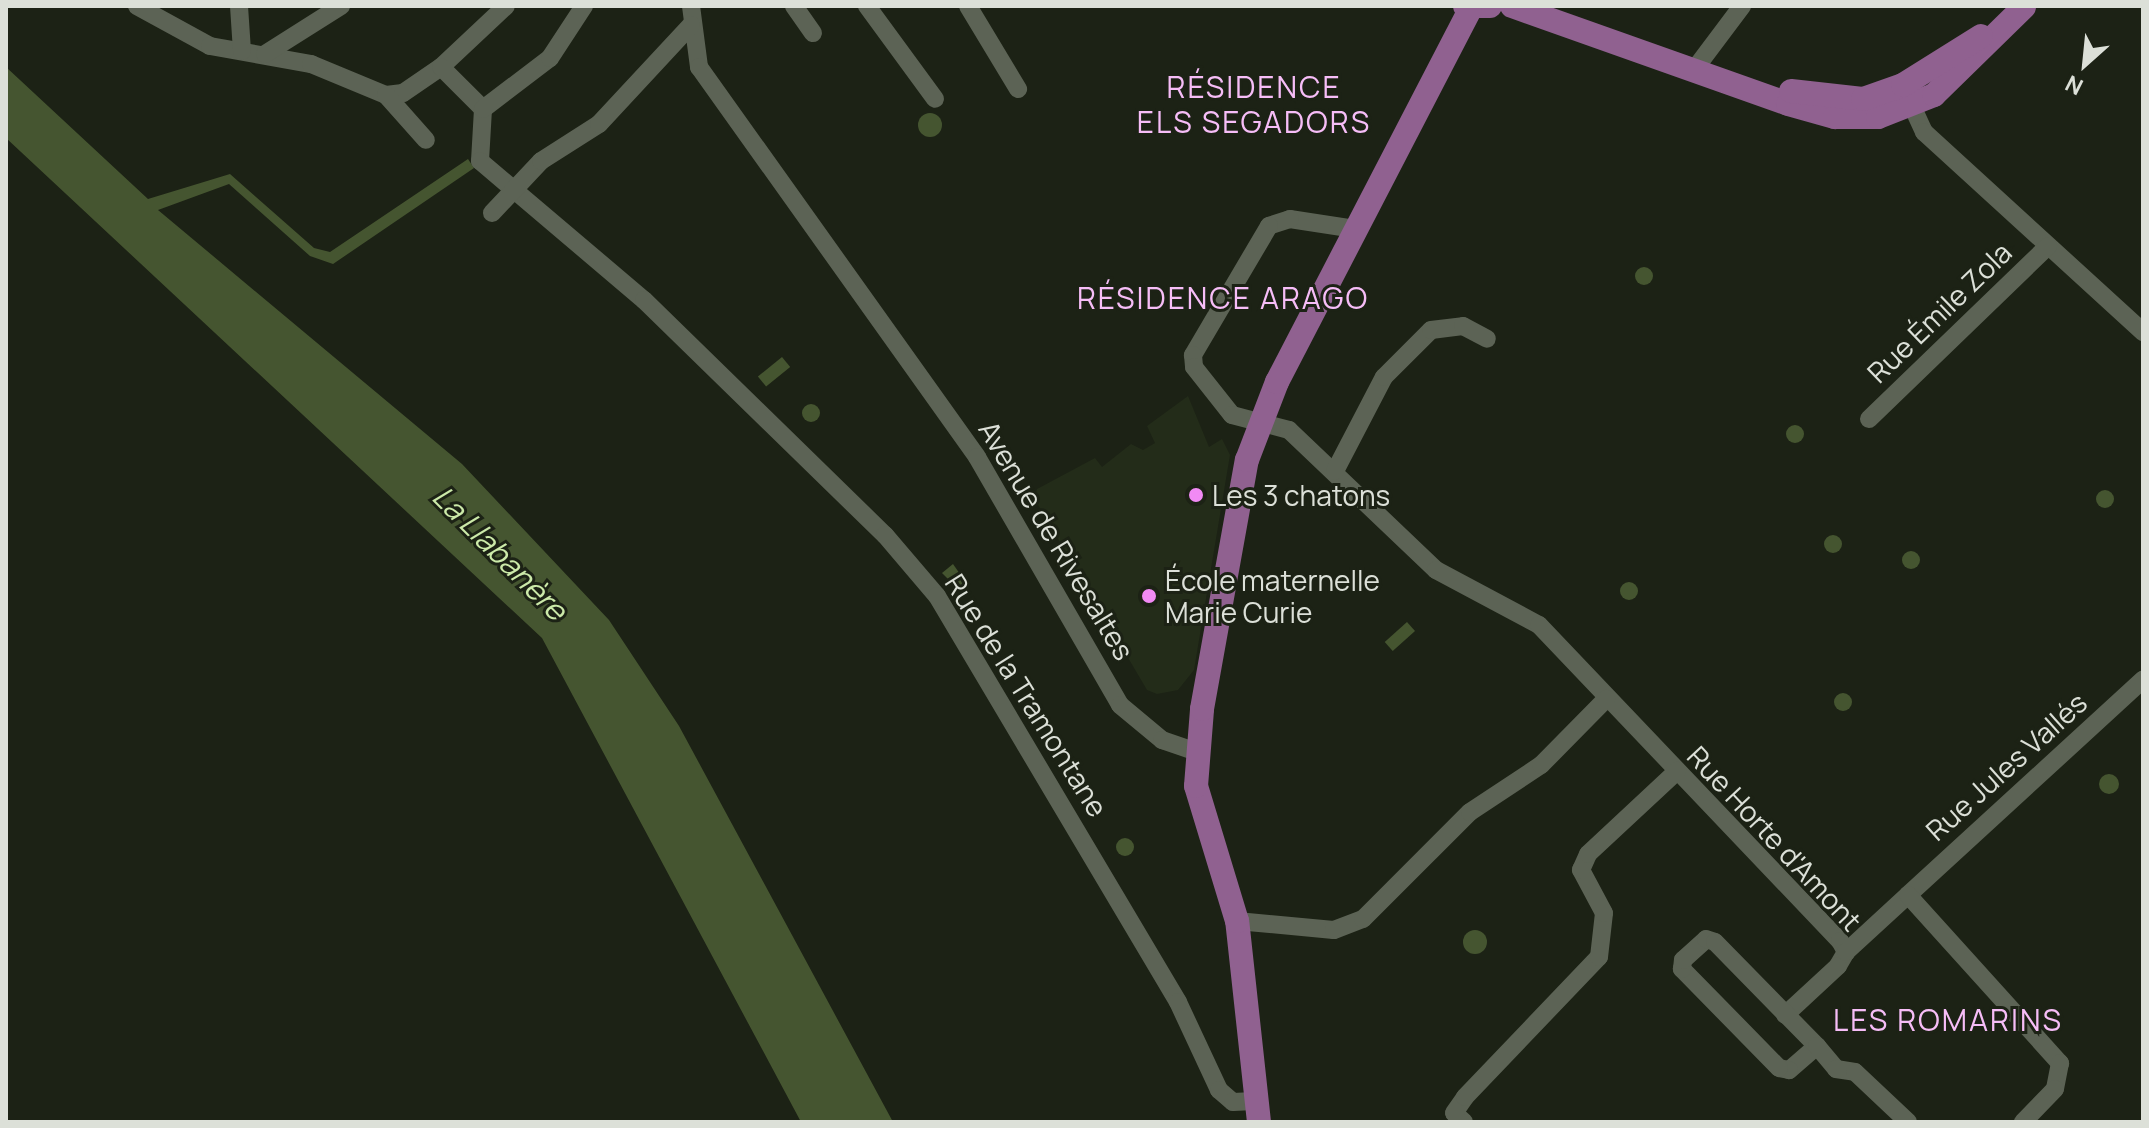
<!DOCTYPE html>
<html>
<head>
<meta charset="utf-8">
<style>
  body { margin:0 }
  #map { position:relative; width:2149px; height:1128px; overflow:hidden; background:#1c2215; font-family:Manrope,sans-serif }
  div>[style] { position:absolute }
  .built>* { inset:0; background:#232c19 }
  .water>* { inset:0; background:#455530; transform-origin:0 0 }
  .round { border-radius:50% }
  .minor>* { height:18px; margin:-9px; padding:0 9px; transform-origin:9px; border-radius:9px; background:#5c6355 }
  .major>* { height:24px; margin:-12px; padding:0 12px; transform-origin:12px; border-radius:12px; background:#906190 }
  .dots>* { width:22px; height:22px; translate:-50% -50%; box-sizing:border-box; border:4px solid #1c2215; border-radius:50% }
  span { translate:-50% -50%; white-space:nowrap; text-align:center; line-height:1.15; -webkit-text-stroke:6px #1c2215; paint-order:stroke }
  .street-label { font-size:28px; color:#dce0d8 }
  .poi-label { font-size:28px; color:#dce0d8 }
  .left { translate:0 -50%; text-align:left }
  .neighbourhood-label { font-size:30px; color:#f6bdf7; letter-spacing:2px }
  .water-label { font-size:30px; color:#cceaa9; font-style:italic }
  .frame { position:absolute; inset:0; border:8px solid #dce0d8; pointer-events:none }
  .north { position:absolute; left:2045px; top:24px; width:80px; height:80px; -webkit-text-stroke:6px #1c2215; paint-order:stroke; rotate:207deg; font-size:22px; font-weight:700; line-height:32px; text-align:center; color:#dce0d8 }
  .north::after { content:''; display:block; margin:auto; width:28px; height:36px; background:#dce0d8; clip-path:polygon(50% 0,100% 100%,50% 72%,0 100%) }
</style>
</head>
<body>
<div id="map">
  <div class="built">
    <i style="clip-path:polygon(1188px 396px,1209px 447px,1222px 439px,1230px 455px,1194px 670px,1178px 690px,1157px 694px,1147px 690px,1034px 498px,1037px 489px,1095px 458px,1102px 467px,1131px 444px,1143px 450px,1155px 443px,1147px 426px)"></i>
  </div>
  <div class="water">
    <i style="clip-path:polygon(6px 67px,148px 199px,230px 174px,314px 248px,330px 252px,468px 159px,474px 168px,333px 264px,310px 256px,229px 184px,158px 210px,462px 464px,609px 620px,679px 726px,893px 1122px,801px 1122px,542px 638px,6px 138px)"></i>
    <i class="round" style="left:918px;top:113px;width:24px;height:24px"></i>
    <i class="round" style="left:1635px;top:267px;width:18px;height:18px"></i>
    <i style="left:782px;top:357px;width:13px;height:31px;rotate:51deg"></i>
    <i class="round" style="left:802px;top:404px;width:18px;height:18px"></i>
    <i class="round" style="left:1786px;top:425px;width:18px;height:18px"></i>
    <i class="round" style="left:2096px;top:490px;width:18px;height:18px"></i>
    <i class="round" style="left:1824px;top:535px;width:18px;height:18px"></i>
    <i class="round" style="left:1902px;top:551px;width:18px;height:18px"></i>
    <i style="clip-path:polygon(953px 564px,969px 587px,965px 596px,942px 573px)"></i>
    <i class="round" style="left:1620px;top:582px;width:18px;height:18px"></i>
    <i style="left:1407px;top:622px;width:12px;height:30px;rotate:48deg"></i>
    <i class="round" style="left:1834px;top:693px;width:18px;height:18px"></i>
    <i class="round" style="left:2099px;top:774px;width:20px;height:20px"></i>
    <i class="round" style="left:1116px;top:838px;width:18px;height:18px"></i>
    <i class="round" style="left:1463px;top:930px;width:24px;height:24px"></i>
  </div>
  <div class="minor">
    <i style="left:137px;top:6px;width:83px;rotate:28.7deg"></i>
    <i style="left:210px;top:46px;width:103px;rotate:10.1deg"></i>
    <i style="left:311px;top:64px;width:81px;rotate:22.5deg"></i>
    <i style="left:386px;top:95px;width:17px;rotate:-7deg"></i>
    <i style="left:403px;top:93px;width:46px;rotate:-34.4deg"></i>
    <i style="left:441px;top:67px;width:89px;rotate:-43.2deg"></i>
    <i style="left:239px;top:6px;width:45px;rotate:86.2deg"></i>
    <i style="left:691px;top:6px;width:62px;rotate:82.5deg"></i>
    <i style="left:699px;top:67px;width:479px;rotate:54.5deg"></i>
    <i style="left:977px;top:457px;width:286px;rotate:60deg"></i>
    <i style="left:1120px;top:705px;width:55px;rotate:39.8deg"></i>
    <i style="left:1162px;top:740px;width:37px;rotate:19deg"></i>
    <i style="left:794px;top:6px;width:33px;rotate:55deg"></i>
    <i style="left:867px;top:6px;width:115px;rotate:53.8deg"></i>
    <i style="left:968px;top:6px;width:97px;rotate:58.9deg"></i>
    <i style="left:265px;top:54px;width:90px;rotate:-32.3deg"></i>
    <i style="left:1697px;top:66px;width:75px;rotate:-53.1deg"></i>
    <i style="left:441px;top:67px;width:59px;rotate:45deg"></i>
    <i style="left:483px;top:109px;width:52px;rotate:93.3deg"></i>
    <i style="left:480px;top:161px;width:215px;rotate:40.3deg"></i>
    <i style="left:644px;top:300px;width:337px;rotate:44.3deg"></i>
    <i style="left:885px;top:535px;width:80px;rotate:49.6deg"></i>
    <i style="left:937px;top:596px;width:472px;rotate:59.3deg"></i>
    <i style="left:1178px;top:1002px;width:97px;rotate:65deg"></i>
    <i style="left:1219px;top:1090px;width:18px;rotate:41deg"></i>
    <i style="left:1233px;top:1102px;width:21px;rotate:-3deg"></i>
    <i style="left:386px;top:95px;width:60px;rotate:48.4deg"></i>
    <i style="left:1907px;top:95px;width:41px;rotate:65.3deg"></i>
    <i style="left:1924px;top:132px;width:297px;rotate:42.4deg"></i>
    <i style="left:483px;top:109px;width:84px;rotate:-37.3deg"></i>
    <i style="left:550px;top:58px;width:62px;rotate:-56.8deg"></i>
    <i style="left:492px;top:213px;width:71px;rotate:-46.7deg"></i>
    <i style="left:541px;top:161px;width:69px;rotate:-32.5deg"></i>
    <i style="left:599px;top:124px;width:135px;rotate:-47.1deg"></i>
    <i style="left:1355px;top:229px;width:66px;rotate:-171.3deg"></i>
    <i style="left:1290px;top:219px;width:22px;rotate:162deg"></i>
    <i style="left:1269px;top:226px;width:150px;rotate:120.5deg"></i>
    <i style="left:1193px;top:355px;width:12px;rotate:85deg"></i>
    <i style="left:1194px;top:367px;width:61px;rotate:51.6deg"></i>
    <i style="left:1232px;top:415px;width:59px;rotate:14.7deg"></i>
    <i style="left:1289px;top:430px;width:203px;rotate:43.6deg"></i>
    <i style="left:1436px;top:570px;width:117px;rotate:28.1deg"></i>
    <i style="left:1539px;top:625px;width:436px;rotate:46.4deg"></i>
    <i style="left:1840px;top:941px;width:13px;rotate:61deg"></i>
    <i style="left:1846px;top:952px;width:16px;rotate:120deg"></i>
    <i style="left:1838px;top:966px;width:72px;rotate:137.2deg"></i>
    <i style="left:1869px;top:419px;width:249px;rotate:-44deg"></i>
    <i style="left:1335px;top:471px;width:106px;rotate:-62.5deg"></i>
    <i style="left:1384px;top:377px;width:66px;rotate:-45deg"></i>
    <i style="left:1431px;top:330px;width:32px;rotate:-7deg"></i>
    <i style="left:1463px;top:326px;width:27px;rotate:28deg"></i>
    <i style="left:1908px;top:895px;width:319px;rotate:-42.5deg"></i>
    <i style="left:1237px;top:921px;width:97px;rotate:5.3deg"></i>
    <i style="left:1334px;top:930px;width:31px;rotate:-21deg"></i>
    <i style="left:1363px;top:919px;width:151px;rotate:-45deg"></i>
    <i style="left:1470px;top:812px;width:85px;rotate:-33.5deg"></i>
    <i style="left:1541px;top:765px;width:93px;rotate:-45.4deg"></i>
    <i style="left:1846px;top:952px;width:84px;rotate:-42.6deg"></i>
    <i style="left:1908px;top:895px;width:227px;rotate:47.9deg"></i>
    <i style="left:2060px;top:1063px;width:26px;rotate:101deg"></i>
    <i style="left:2055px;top:1089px;width:46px;rotate:134.1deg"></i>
    <i style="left:1817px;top:1046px;width:37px;rotate:139deg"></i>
    <i style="left:1789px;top:1070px;width:10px;rotate:-169deg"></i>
    <i style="left:1779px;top:1068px;width:139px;rotate:-134.4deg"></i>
    <i style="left:1682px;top:969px;width:9px;rotate:-84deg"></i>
    <i style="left:1683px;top:960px;width:31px;rotate:-42deg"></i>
    <i style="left:1706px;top:939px;width:9px;rotate:18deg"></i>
    <i style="left:1715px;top:942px;width:146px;rotate:45.6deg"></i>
    <i style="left:1817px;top:1046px;width:30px;rotate:50deg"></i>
    <i style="left:1836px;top:1069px;width:19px;rotate:9deg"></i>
    <i style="left:1855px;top:1072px;width:73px;rotate:43.3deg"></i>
    <i style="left:1464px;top:1122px;width:13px;rotate:-138deg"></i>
    <i style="left:1454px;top:1113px;width:19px;rotate:-55deg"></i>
    <i style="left:1465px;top:1097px;width:194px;rotate:-46.3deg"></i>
    <i style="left:1599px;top:957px;width:44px;rotate:-83.5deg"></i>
    <i style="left:1604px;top:913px;width:49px;rotate:-118.1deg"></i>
    <i style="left:1581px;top:870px;width:17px;rotate:-66deg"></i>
    <i style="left:1588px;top:854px;width:122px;rotate:-43deg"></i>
  </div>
  <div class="major">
    <i style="left:1465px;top:6px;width:25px"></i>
    <i style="left:1512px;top:6px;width:293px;rotate:19.5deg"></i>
    <i style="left:1788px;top:104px;width:49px;rotate:15.5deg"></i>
    <i style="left:1835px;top:117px;width:43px"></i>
    <i style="left:1878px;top:117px;width:60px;rotate:-21.4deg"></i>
    <i style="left:1934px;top:95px;width:126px;rotate:-44.4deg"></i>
    <i style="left:1791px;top:91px;width:72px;rotate:6.3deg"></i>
    <i style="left:1863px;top:99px;width:42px;rotate:-19.3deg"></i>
    <i style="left:1903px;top:85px;width:92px;rotate:-32.1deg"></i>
    <i style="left:1259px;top:1122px;width:202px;rotate:-96.2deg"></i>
    <i style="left:1237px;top:921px;width:141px;rotate:-106.9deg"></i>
    <i style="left:1196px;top:786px;width:77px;rotate:-85.5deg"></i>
    <i style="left:1202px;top:709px;width:253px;rotate:-79.8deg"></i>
    <i style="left:1247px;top:460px;width:84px;rotate:-69deg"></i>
    <i style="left:1277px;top:382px;width:419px;rotate:-62.6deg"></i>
  </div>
  <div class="dots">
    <i style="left:1196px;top:495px;background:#f18af4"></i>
    <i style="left:1149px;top:596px;background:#f18af4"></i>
  </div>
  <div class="street-label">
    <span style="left:1939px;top:312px;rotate:-44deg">Rue Émile Zola</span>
    <span style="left:1057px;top:540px;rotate:59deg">Avenue de Rivesaltes</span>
    <span style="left:1027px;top:695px;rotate:58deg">Rue de la Tramontane</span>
    <span style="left:2006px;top:766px;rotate:-42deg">Rue Jules Vallés</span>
    <span style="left:1775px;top:838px;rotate:47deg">Rue Horte d'Amont</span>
  </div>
  <div class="poi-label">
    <span class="left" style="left:1212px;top:495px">Les 3 chatons</span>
    <span class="left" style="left:1165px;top:596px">École maternelle<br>Marie Curie</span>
  </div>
  <div class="neighbourhood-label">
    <span style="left:1254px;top:104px">RÉSIDENCE<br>ELS SEGADORS</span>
    <span style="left:1223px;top:298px">RÉSIDENCE ARAGO</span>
    <span style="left:1948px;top:1020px">LES ROMARINS</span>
  </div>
  <div class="water-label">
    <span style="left:500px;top:553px;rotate:45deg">La Llabanère</span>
  </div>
  <div class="frame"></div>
  <div class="north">N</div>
</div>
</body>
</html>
